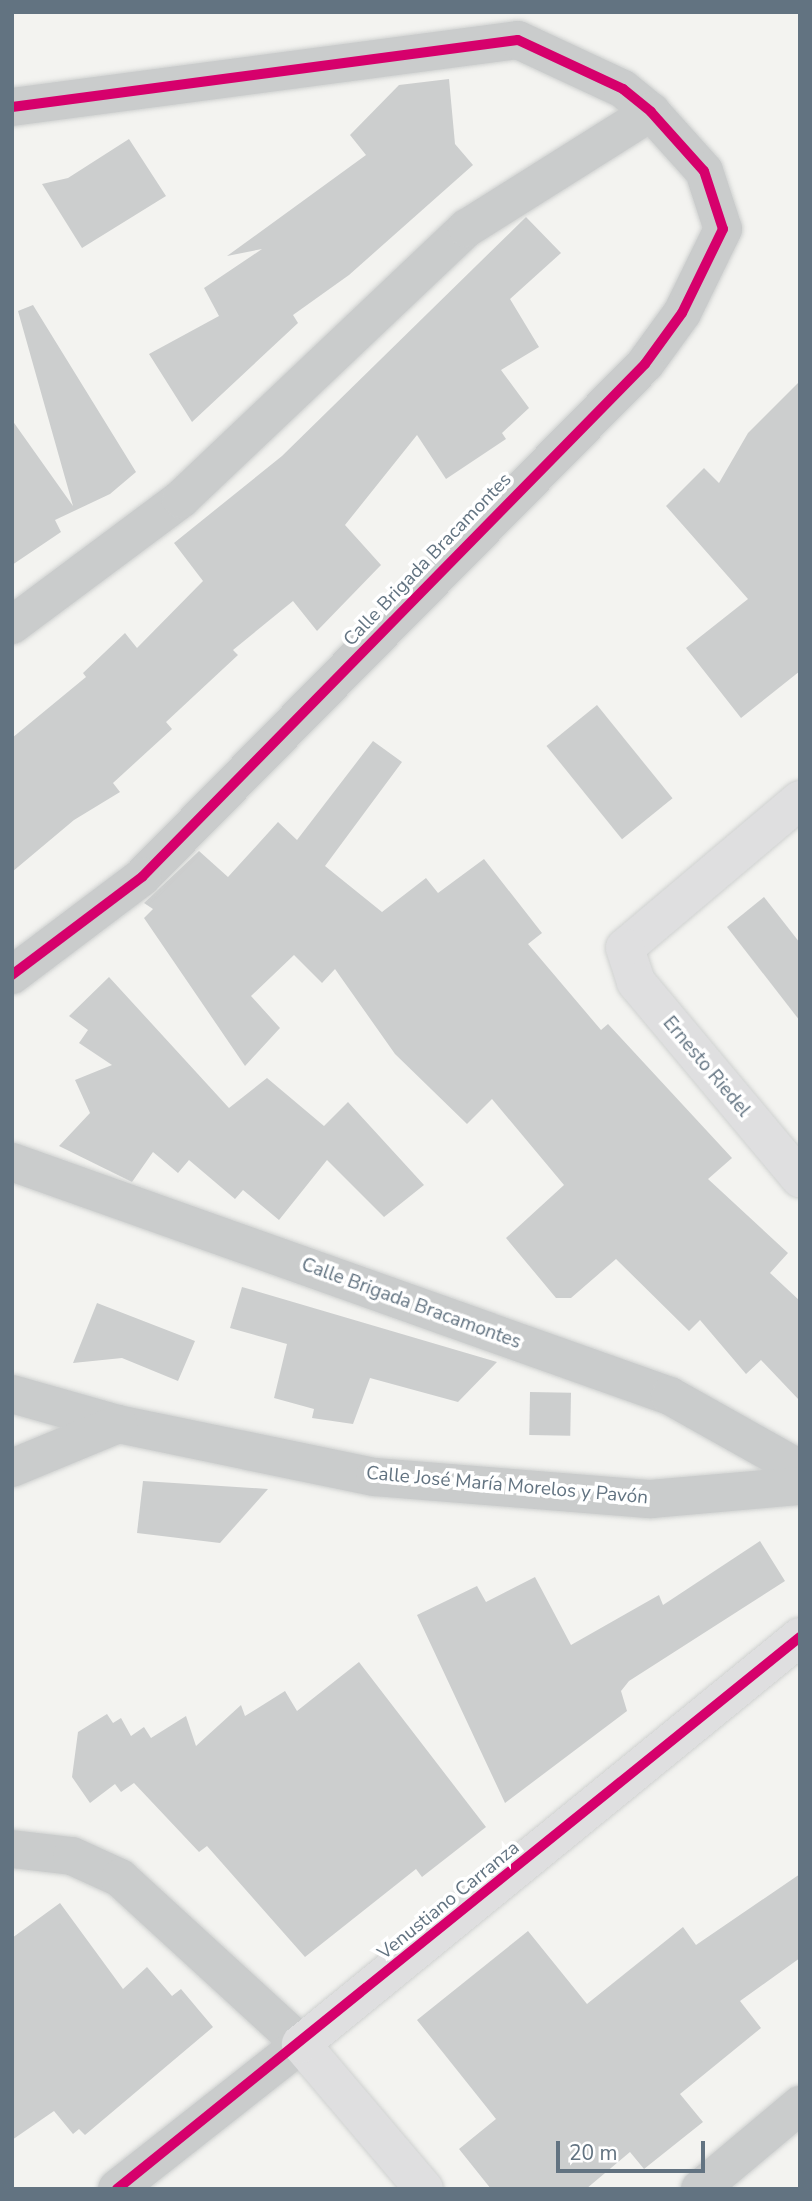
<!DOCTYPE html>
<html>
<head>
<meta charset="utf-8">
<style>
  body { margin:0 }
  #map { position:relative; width:812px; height:2201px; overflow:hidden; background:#f3f3f0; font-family:"Nunito Sans",sans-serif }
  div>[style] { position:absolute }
  .building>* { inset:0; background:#cccece; transform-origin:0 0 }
  .roads { filter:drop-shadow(0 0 2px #cfd1d0) drop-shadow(0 0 2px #cfd1d0) }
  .street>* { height:38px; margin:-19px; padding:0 19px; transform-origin:19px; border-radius:19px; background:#cacccc }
  .secondary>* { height:38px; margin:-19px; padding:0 19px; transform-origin:19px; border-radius:19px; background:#dfdfe0 }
  .cycleway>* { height:10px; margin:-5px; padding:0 5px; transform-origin:5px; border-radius:5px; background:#d6006c }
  span { translate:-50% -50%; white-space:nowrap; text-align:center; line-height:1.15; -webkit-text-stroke:7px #fff; paint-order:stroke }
  .street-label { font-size:19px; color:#627381 }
  .frame { position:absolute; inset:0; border:14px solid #627381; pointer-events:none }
  .scale { position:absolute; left:556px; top:2141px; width:149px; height:32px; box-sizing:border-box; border:4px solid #627381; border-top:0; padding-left:9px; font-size:21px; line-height:24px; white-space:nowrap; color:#627381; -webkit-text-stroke:5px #fff; paint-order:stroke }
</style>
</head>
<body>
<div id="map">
  <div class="building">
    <i style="clip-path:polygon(449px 79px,455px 144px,473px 165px,349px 275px,293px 315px,298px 323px,192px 422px,149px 354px,219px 316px,204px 288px,262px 249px,227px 256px,366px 155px,350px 135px,399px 85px)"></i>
    <i style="clip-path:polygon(129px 139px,166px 196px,82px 248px,42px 184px,68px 178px)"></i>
    <i style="clip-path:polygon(526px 217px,561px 253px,510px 299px,539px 347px,501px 370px,529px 408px,502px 433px,506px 439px,446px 479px,417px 435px,345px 525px,381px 565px,317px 631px,293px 601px,233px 650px,238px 655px,166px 722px,172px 729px,113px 783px,120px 792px,74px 820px,12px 872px,12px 738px,86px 677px,83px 673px,125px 633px,137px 648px,203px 581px,174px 543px,282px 456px)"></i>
    <i style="clip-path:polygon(33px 305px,136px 472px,110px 494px,55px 520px,61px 532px,12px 565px,12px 420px,73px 506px,18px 311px)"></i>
    <i style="clip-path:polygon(800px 381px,800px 671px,741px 718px,686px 648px,748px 599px,666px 506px,704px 468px,719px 483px,748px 433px)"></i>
    <i style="left:597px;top:705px;width:120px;height:65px;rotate:51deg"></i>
    <i style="clip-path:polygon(373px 741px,402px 762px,325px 866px,382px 912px,426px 878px,438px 893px,484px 859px,542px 933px,528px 944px,601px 1030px,608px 1024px,732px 1158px,708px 1179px,788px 1253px,770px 1273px,800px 1301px,800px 1401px,761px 1360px,746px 1374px,700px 1320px,689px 1331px,616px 1259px,571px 1298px,556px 1298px,506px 1238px,564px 1185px,492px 1099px,467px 1124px,395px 1054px,335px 969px,322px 983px,294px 955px,251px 996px,280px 1028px,245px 1066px,144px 918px,153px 909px,144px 903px,199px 851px,228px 877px,278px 822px,297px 840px)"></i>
    <i style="clip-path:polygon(764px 897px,800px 943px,800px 1021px,727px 927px)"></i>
    <i style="clip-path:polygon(109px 977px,229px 1108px,267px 1078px,324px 1126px,348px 1102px,424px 1185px,384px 1217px,327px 1160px,279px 1220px,243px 1190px,235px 1199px,189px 1160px,178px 1173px,153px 1152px,132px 1182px,59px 1146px,90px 1113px,75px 1080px,112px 1065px,79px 1043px,88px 1030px,69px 1016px)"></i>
    <i style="clip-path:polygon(242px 1287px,497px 1362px,458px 1402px,370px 1378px,353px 1424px,312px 1418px,314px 1409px,274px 1398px,287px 1344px,230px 1328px)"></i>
    <i style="clip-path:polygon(97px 1303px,195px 1341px,178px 1381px,122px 1358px,73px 1363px)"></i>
    <i style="left:530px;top:1392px;width:41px;height:43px;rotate:1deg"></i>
    <i style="clip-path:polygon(143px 1481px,268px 1489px,220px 1543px,137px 1533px)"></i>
    <i style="clip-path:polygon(760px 1541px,785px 1581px,629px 1681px,621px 1691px,627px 1711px,505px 1803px,417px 1615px,477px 1586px,486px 1602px,535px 1577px,571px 1645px,659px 1595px,663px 1605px)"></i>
    <i style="clip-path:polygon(359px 1662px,486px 1827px,422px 1877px,416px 1869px,305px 1957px,207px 1846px,199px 1852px,134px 1783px,121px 1792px,115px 1784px,90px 1803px,72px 1777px,78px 1732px,107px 1714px,113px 1723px,121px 1718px,131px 1736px,144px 1727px,151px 1738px,186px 1716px,196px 1746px,241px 1705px,245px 1716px,285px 1691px,297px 1711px)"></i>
    <i style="clip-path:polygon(800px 1874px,800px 1958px,740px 2001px,761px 2028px,680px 2094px,703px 2122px,644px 2169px,630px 2152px,586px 2189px,491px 2189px,459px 2149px,496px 2119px,417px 2020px,528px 1931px,587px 2004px,683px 1927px,696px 1945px)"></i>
    <i style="clip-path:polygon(60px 1903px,123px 1989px,147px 1967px,172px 1996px,181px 1989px,213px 2027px,85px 2135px,79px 2129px,73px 2134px,54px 2111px,12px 2140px,12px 1938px)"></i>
  </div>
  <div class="roads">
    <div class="street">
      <i style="left:12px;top:107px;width:510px;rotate:-7.54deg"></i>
      <i style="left:518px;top:40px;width:116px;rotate:25deg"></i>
      <i style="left:623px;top:89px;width:36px;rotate:39deg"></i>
      <i style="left:651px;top:112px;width:79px;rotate:48.1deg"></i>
      <i style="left:704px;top:171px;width:61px;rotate:71.9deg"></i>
      <i style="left:723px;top:229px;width:93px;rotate:116deg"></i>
      <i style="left:682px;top:313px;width:63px;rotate:126deg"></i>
      <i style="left:645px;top:364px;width:718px;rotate:134.44deg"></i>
      <i style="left:142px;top:877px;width:163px;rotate:143deg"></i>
      <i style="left:12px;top:625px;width:211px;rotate:-36.7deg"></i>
      <i style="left:181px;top:499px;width:394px;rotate:-43.5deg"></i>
      <i style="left:467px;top:228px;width:218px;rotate:-32.2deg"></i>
      <i style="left:12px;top:1162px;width:698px;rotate:19.58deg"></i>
      <i style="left:670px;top:1396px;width:149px;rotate:29.3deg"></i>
      <i style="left:12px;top:1394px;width:110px;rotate:15.8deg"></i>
      <i style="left:118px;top:1424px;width:262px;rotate:11.7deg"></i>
      <i style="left:375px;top:1477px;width:277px;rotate:4.6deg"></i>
      <i style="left:651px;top:1499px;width:150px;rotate:-5deg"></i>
      <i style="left:12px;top:1468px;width:115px;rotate:-22.5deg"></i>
      <i style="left:12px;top:1849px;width:60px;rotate:6.7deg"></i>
      <i style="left:72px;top:1856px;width:53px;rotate:24.6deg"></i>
      <i style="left:120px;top:1878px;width:246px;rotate:42.5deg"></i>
      <i style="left:301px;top:2044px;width:234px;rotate:141.8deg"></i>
      <i style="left:700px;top:2189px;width:131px;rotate:-40deg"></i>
    </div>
    <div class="secondary">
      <i style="left:800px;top:800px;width:229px;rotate:139.8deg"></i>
      <i style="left:625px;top:948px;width:36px;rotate:72deg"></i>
      <i style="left:636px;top:982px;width:256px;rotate:50.1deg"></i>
      <i style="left:424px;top:2189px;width:190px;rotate:-130.3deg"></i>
      <i style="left:301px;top:2044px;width:644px;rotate:-39.2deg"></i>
    </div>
  </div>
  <div class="cycleway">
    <i style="left:12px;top:107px;width:510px;rotate:-7.54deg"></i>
    <i style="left:518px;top:40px;width:116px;rotate:25deg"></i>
    <i style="left:623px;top:89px;width:36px;rotate:39deg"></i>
    <i style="left:651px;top:112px;width:79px;rotate:48.1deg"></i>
    <i style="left:704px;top:171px;width:61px;rotate:71.9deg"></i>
    <i style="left:723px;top:229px;width:93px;rotate:116deg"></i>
    <i style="left:682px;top:313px;width:63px;rotate:126deg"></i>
    <i style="left:645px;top:364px;width:718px;rotate:134.44deg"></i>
    <i style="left:142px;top:877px;width:163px;rotate:143deg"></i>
    <i style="left:117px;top:2189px;width:878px;rotate:-38.95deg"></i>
  </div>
  <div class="street-label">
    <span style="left:428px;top:560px;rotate:-46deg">Calle Brigada Bracamontes</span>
    <span style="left:706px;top:1067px;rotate:50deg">Ernesto Riedel</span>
    <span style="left:411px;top:1304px;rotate:20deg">Calle Brigada Bracamontes</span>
    <span style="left:507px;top:1486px;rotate:5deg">Calle José María Morelos y Pavón</span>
    <span style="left:449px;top:1901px;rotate:-39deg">Venustiano Carranza</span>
  </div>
  <div class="frame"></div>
  <div class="scale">20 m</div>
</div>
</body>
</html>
